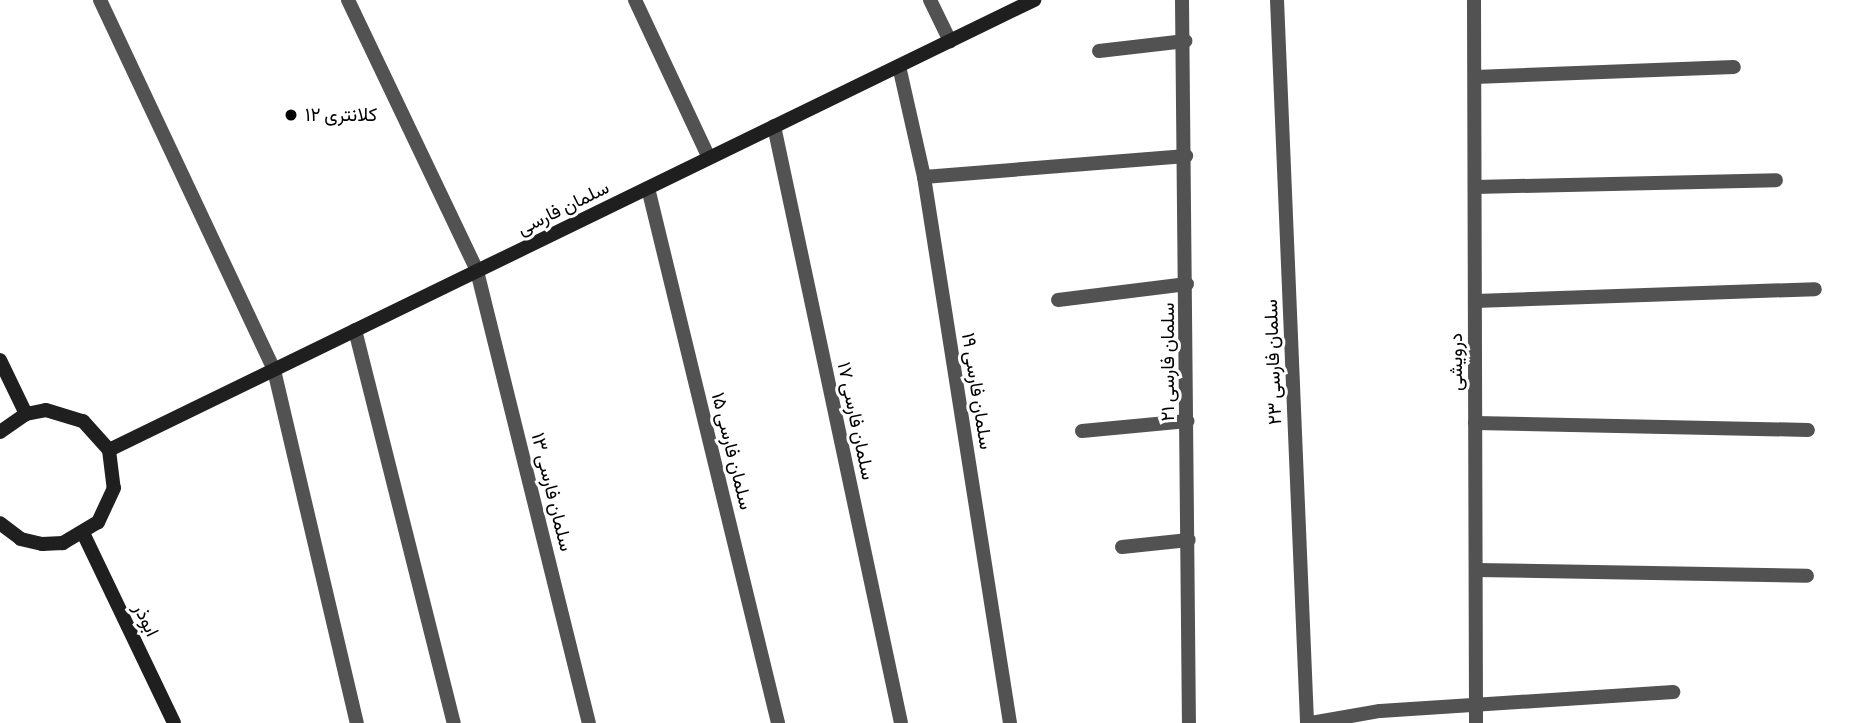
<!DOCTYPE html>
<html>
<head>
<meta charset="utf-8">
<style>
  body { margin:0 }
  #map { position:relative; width:1869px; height:723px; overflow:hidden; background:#fff; font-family:Manrope,Vazirmatn,sans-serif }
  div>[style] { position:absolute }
  .street>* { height:14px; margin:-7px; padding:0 7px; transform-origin:7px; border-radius:7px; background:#525252 }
  .secondary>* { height:14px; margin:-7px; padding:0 7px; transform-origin:7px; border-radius:7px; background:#1f1f1f }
  .dots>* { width:19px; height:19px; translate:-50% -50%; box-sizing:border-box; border:4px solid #fff; border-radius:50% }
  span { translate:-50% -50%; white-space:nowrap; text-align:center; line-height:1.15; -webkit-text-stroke:6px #fff; paint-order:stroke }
  .poi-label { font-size:19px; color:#000 }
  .left { translate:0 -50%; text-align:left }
  .street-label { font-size:19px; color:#000 }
</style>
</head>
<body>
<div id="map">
  <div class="street">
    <i style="left:100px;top:0;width:409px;rotate:64.8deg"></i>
    <i style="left:274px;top:370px;width:363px;rotate:76.8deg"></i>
    <i style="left:348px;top:0;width:300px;rotate:64.5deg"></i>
    <i style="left:477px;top:271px;width:466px;rotate:76.1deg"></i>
    <i style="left:635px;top:0;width:174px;rotate:64.9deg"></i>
    <i style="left:930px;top:0;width:46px;rotate:64deg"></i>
    <i style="left:1182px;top:0;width:723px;rotate:89.45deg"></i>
    <i style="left:1277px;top:0;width:724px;rotate:87.62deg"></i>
    <i style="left:1474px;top:0;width:723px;rotate:89.84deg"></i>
    <i style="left:1099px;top:51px;width:87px;rotate:-6.6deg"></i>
    <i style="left:899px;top:66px;width:114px;rotate:77.3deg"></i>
    <i style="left:924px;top:177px;width:553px;rotate:81.05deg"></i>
    <i style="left:1475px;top:77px;width:259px;rotate:-2.2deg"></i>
    <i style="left:774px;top:126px;width:610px;rotate:77.99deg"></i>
    <i style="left:924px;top:177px;width:263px;rotate:-4.6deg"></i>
    <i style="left:1475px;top:187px;width:301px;rotate:-1.3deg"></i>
    <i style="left:648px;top:188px;width:551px;rotate:76.34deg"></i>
    <i style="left:1058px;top:300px;width:130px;rotate:-7.1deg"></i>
    <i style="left:1475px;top:301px;width:340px;rotate:-2deg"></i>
    <i style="left:355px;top:330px;width:405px;rotate:75.9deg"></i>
    <i style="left:1475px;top:423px;width:333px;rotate:1.2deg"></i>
    <i style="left:1082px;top:431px;width:106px;rotate:-5.4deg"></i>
    <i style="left:1122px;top:547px;width:67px;rotate:-6deg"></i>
    <i style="left:1476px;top:570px;width:331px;rotate:1deg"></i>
    <i style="left:1311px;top:723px;width:70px;rotate:-9.9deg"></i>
    <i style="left:1380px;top:711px;width:294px;rotate:-3.7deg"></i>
  </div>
  <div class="secondary">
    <i style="left:0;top:360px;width:60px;rotate:64.3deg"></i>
    <i style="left:0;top:432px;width:32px;rotate:-35deg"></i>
    <i style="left:26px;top:414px;width:20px;rotate:-11deg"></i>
    <i style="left:46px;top:410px;width:39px;rotate:17deg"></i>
    <i style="left:83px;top:421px;width:39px;rotate:48deg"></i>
    <i style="left:109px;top:450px;width:38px;rotate:83deg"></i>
    <i style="left:114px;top:488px;width:38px;rotate:115deg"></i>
    <i style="left:98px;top:522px;width:41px;rotate:149deg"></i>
    <i style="left:63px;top:543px;width:21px;rotate:177deg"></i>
    <i style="left:42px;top:544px;width:22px;rotate:-167deg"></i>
    <i style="left:21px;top:539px;width:26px;rotate:-143deg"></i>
    <i style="left:109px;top:450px;width:1029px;rotate:-25.94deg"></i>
    <i style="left:84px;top:535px;width:208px;rotate:64.4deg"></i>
  </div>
  <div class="dots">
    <i style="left:291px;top:115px;background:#000"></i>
  </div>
  <div class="poi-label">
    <span class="left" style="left:305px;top:115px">کلانتری ۱۲</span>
  </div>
  <div class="street-label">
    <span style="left:563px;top:208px;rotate:-26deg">سلمان فارسی</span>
    <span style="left:1168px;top:362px;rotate:-90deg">سلمان فارسی ۲۱</span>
    <span style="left:1273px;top:362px;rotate:-92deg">سلمان فارسی ۲۳</span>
    <span style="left:1456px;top:362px;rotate:-90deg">درویشی</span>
    <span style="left:977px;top:391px;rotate:81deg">سلمان فارسی ۱۹</span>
    <span style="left:856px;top:421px;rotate:78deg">سلمان فارسی ۱۷</span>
    <span style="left:732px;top:451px;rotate:76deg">سلمان فارسی ۱۵</span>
    <span style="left:552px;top:492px;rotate:76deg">سلمان فارسی ۱۳</span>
    <span style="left:146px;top:620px;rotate:64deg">ابوذر</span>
  </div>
</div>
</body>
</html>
